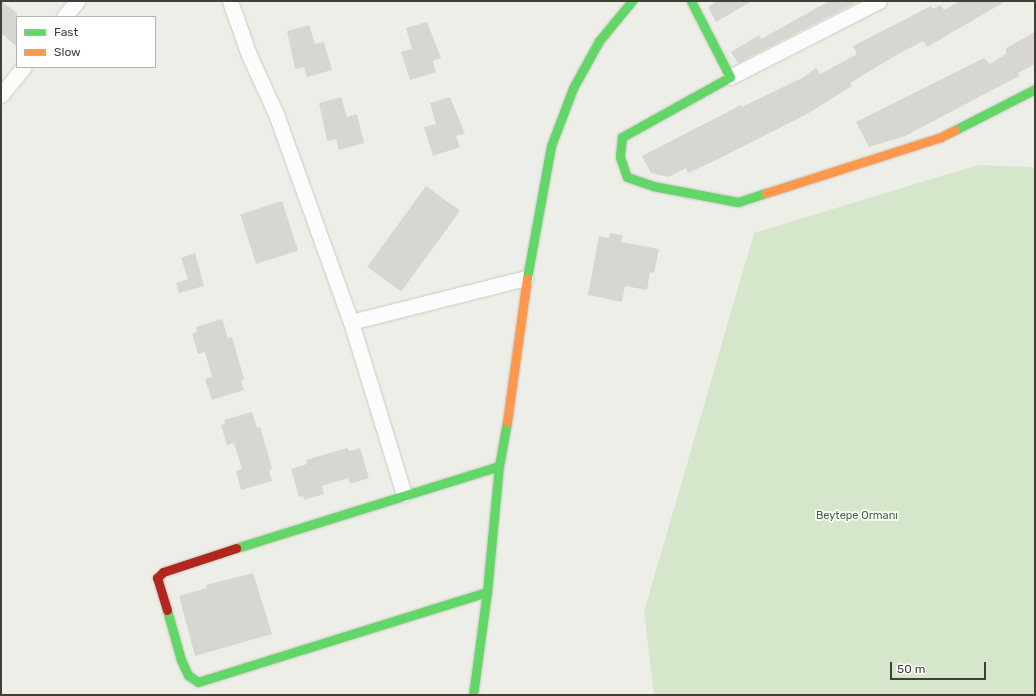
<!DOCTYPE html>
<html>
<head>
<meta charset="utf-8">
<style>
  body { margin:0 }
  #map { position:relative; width:1036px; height:696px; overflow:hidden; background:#eeeee8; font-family:Rubik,sans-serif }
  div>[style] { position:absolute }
  .green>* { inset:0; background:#d5e6cb }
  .building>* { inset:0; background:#d7d6d1; transform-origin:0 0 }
  .roads { filter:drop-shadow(0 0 1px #cacac4) drop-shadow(0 0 1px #cacac4) }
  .street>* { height:15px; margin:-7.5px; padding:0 7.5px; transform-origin:7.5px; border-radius:7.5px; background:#fcfcfc }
  .fast>* { height:9px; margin:-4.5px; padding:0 4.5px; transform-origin:4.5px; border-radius:4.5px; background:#63d668 }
  .slow>* { height:9px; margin:-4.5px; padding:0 4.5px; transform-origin:4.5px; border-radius:4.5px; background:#ff974d }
  .jam>* { height:9px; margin:-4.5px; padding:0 4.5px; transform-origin:4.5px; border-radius:4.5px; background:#b3261e }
  span { translate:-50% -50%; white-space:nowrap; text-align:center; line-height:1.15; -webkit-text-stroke:3.5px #fff; paint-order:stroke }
  .park-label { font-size:11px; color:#396c31 }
  .frame { position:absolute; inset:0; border:2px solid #424036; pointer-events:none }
  .legend { position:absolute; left:16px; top:16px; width:140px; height:52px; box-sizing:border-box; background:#fff; border:1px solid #b3b3af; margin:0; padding:5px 7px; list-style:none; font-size:12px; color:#424036 }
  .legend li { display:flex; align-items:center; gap:8px; height:20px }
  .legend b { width:20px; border:1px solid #b3b3af }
  .scale { position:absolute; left:890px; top:662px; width:96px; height:18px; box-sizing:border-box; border:2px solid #424036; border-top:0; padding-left:5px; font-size:12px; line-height:14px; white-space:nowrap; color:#424036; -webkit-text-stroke:3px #fff; paint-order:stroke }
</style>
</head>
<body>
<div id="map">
  <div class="green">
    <i style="clip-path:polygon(978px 165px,1035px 167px,1035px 695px,654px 695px,644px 612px,754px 233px)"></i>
  </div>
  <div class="building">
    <i style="clip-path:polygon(1px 1px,17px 13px,17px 47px,1px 33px)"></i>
    <i style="clip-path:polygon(717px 1px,752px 1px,716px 22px,708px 7px)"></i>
    <i style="clip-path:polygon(829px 1px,859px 1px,738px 63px,731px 52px,759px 35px,761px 39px)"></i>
    <i style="clip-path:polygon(960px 1px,1006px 1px,927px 47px,923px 41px,893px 57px,850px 83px,852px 86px,807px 114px,716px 160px,688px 173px,686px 168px,668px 177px,651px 173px,642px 156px,741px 105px,742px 107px,802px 78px,816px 68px,820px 74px,857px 54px,853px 46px,931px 6px,933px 9px,941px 5px,944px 10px)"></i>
    <i style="clip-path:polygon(427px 22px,441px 58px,433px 61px,436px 72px,410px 80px,401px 52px,412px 49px,406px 28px)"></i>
    <i style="clip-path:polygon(309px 25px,315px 44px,324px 42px,332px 70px,307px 77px,304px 67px,295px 69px,287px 31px)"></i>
    <i style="clip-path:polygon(1035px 32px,1035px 64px,1018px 73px,1019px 76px,905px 136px,869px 147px,856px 122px,984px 58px,990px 64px,1006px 54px,1006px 48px)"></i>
    <i style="clip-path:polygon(341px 97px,347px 117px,357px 114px,364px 143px,339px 150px,336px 139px,327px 141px,319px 103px)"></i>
    <i style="clip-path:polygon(450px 97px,465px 134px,456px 136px,460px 147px,433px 156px,424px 127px,436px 124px,430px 103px)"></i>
    <i style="left:426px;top:186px;width:42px;height:100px;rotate:36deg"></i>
    <i style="left:282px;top:201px;width:52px;height:44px;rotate:72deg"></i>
    <i style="clip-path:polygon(610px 233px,623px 235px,621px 242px,659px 249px,654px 273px,650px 272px,647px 290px,625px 286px,622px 302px,588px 295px,599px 236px,609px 238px)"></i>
    <i style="clip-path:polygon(195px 253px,204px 286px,179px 293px,176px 283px,188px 279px,181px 258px)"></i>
    <i style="clip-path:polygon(222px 319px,228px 338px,232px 337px,244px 379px,241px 382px,244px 390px,212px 400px,205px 379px,212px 377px,205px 352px,198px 354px,192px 334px,197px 332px,196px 327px)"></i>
    <i style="clip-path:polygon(252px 412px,257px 428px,260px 427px,272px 468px,269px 471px,272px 481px,241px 490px,236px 471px,242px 469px,234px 443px,227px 445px,221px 425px,225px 424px,224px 420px)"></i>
    <i style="clip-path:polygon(347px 448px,350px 451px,360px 448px,369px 478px,350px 484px,348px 478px,322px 486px,324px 494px,304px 500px,303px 496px,299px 497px,291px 469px,307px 464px,306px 460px)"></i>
    <i style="clip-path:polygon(253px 573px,272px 634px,195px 656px,179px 596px,207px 588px,206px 585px)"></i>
  </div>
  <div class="roads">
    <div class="street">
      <i style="left:230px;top:1px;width:57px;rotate:70.6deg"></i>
      <i style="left:249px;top:55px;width:65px;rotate:65.4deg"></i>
      <i style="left:276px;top:114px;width:221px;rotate:70.2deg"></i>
      <i style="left:351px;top:322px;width:180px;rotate:72.9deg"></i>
      <i style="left:64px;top:17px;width:21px;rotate:-51deg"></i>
      <i style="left:730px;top:77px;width:167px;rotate:-27deg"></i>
      <i style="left:1px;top:95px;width:36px;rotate:-51deg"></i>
      <i style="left:351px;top:322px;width:180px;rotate:-14.1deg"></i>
    </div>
    <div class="fast">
      <i style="left:691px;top:1px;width:85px;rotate:62.8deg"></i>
      <i style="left:730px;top:77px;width:124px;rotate:150.9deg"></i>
      <i style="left:622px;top:137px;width:20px;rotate:96deg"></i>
      <i style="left:620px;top:157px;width:21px;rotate:71deg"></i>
      <i style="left:627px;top:177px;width:28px;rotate:19deg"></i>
      <i style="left:653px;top:186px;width:86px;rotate:10.7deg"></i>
      <i style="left:738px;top:202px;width:29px;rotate:-18deg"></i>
      <i style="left:955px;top:130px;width:90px;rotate:-27.1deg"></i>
      <i style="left:527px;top:278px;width:134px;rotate:-79.7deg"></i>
      <i style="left:551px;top:146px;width:62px;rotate:-69.2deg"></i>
      <i style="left:573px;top:88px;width:54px;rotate:-61deg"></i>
      <i style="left:599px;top:41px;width:52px;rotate:-50.5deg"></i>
      <i style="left:236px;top:548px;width:275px;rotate:-17.3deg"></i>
      <i style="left:167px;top:610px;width:52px;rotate:74.4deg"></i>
      <i style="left:181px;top:660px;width:17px;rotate:65deg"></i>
      <i style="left:188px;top:675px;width:12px;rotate:35deg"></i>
      <i style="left:198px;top:682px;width:303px;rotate:-17.3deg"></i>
      <i style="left:473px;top:695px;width:104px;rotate:-82.3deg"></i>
      <i style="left:487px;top:592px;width:127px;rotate:-84.6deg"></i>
      <i style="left:499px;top:466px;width:45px;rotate:-79.7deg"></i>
    </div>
    <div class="slow">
      <i style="left:766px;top:193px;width:184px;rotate:-17.7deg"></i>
      <i style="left:941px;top:137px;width:16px;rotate:-27deg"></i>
      <i style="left:507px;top:422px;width:145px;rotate:-82.1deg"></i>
    </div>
    <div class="jam">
      <i style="left:167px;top:610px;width:34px;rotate:-107deg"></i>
      <i style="left:157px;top:578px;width:8px;rotate:-45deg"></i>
      <i style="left:163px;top:572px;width:77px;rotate:-18.2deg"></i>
    </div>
  </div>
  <div class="park-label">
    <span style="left:857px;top:516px">Beytepe Ormanı</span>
  </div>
  <div class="frame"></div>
  <ul class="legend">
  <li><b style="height:5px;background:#63d668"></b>Fast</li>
  <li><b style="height:5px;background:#ff974d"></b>Slow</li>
  </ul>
  <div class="scale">50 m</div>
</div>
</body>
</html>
